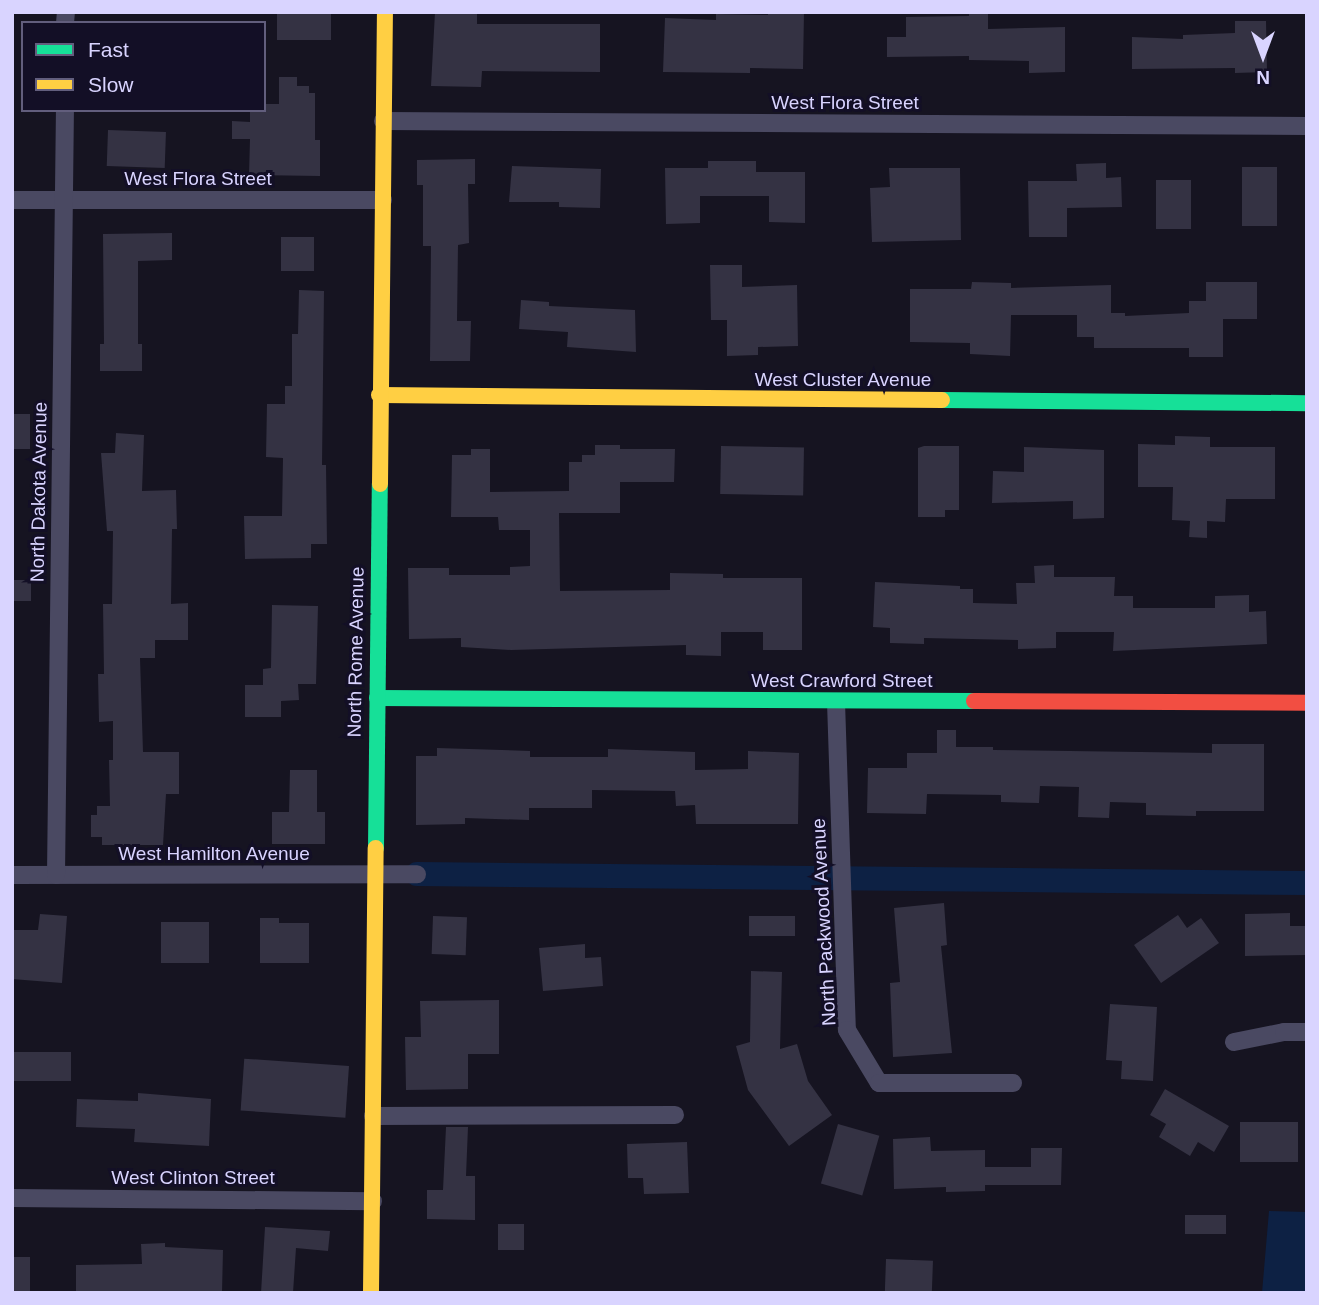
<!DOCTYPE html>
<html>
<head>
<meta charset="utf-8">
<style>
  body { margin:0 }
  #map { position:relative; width:1319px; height:1305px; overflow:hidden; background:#161421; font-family:Helvetica,sans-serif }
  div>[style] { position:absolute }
  .water>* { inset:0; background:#0d2144 }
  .canal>* { height:24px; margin:-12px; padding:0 12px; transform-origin:12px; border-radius:12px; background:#0d2144 }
  .building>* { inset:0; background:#343243; transform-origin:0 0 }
  .street>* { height:18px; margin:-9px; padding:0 9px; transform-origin:9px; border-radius:9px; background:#4a4962 }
  .fast>* { height:16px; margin:-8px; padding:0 8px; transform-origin:8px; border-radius:8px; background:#16e098 }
  .slow>* { height:16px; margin:-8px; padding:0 8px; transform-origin:8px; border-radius:8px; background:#ffcf43 }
  .jam>* { height:16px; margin:-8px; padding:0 8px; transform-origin:8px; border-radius:8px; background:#f24e42 }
  span { translate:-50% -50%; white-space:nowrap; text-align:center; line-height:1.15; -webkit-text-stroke:6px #130f26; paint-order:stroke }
  .street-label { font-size:19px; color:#d9d4ff }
  .frame { position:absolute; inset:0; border:14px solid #d9d4ff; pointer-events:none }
  .legend { position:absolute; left:21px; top:21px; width:245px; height:91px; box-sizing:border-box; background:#130f26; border:2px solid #625e7d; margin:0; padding:9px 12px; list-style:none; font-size:21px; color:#d9d4ff }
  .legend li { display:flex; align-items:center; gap:14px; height:35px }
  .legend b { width:35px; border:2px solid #625e7d }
  .north { position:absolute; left:1228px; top:21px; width:70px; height:70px; -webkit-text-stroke:5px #130f26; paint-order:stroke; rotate:180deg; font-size:19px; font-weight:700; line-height:28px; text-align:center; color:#d9d4ff }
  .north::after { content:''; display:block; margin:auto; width:24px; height:32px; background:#d9d4ff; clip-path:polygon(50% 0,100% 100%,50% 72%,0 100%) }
</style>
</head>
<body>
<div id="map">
  <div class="water">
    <i style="clip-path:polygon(1269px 1211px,1307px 1212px,1307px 1293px,1262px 1293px)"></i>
  </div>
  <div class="canal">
    <i style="left:417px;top:874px;width:890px;rotate:0.58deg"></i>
  </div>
  <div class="building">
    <i style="left:277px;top:12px;width:54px;height:28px"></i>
    <i style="clip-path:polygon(435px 12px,477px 12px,477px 24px,600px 24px,600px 72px,482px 71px,481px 87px,431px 86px)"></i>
    <i style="clip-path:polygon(768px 12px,804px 12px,803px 69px,750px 68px,750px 73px,663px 72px,665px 18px,716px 20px,716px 14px,768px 15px)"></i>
    <i style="clip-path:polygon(969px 13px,988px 13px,988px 29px,1065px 27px,1065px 72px,1029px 73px,1029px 61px,969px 60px,969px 56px,887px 57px,887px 37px,906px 37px,906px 17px,969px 16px)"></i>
    <i style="clip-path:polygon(1235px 21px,1266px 21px,1267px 72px,1235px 73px,1235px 68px,1132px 69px,1132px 37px,1183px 39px,1183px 35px,1235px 33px)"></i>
    <i style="clip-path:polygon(279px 77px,297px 77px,297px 86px,309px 86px,309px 93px,315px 93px,315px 140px,320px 140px,320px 176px,249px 175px,250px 139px,232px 139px,232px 121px,250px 122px,250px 110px,264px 110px,264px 104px,279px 104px)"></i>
    <i style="left:108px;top:130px;width:58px;height:36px;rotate:2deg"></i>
    <i style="clip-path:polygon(475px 159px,475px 184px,468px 184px,469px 243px,458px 245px,457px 321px,471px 321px,470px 361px,430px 361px,431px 246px,423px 246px,423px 185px,417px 185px,417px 160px)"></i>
    <i style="clip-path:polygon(708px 161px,756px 161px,756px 172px,805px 172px,805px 223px,769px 222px,769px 196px,700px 196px,700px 223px,666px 224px,665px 168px,708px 168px)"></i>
    <i style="clip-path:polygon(1106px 163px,1106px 178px,1121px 177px,1122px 207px,1067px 208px,1067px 237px,1029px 237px,1028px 181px,1077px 181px,1076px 164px)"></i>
    <i style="clip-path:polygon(512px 166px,601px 169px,600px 208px,559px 207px,559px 202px,509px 202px)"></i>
    <i style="left:1242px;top:167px;width:35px;height:59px"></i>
    <i style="clip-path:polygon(889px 168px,960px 168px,961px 240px,872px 242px,870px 188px,890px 187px)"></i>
    <i style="left:1156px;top:180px;width:35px;height:49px"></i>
    <i style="clip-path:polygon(172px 233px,172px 260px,138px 261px,138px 344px,142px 344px,142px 371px,100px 371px,100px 344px,104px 344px,103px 234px)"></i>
    <i style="left:281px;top:237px;width:33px;height:34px"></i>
    <i style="clip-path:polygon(710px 265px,742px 265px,742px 287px,797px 285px,798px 346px,758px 347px,758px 355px,727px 356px,727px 320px,711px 320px)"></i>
    <i style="clip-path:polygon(972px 282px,1011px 283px,1011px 288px,1111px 285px,1111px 313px,1125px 313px,1125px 316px,1189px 313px,1189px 301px,1206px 301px,1206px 282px,1257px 282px,1257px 319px,1223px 319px,1223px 357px,1189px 357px,1189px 348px,1094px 348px,1094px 337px,1077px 337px,1077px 315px,1011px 315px,1010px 356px,970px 354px,970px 343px,910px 342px,910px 289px,971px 289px)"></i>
    <i style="clip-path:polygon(299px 290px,324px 291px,322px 465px,326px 465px,327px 544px,311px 544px,311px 558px,245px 559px,244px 516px,282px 516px,283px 458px,266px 457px,267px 404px,285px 404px,285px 386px,292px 386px,292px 334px,298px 334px)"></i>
    <i style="clip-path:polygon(521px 300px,549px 302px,549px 306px,635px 310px,636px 352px,567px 347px,568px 332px,519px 329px)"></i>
    <i style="left:12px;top:414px;width:18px;height:35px"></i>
    <i style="clip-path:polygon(116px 433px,144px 435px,142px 491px,176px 490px,177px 529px,172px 529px,171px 604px,188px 603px,188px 640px,155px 640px,155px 658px,140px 658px,143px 752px,179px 752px,179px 794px,166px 794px,163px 845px,102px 845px,102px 837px,91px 837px,91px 815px,97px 815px,97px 806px,110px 806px,109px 760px,113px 760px,113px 721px,99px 722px,98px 674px,104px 674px,103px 604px,112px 604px,113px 531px,107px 531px,101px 453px,115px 453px)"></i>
    <i style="clip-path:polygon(1175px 436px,1210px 437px,1210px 447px,1275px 447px,1275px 499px,1226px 499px,1225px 522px,1207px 521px,1207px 538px,1189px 537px,1190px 521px,1172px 520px,1173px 487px,1138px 487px,1138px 444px,1175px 445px)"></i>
    <i style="clip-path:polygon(595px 445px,620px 445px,620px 449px,675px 449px,674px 482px,620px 482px,620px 513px,559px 513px,560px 591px,670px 590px,670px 573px,723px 574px,723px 578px,802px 578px,802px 650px,763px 650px,763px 632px,721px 632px,721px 656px,686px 655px,686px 645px,511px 650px,461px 647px,461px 638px,409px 639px,408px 568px,449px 568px,449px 575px,510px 575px,510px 567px,530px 566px,530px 530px,499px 530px,498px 517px,451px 517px,452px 455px,471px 455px,471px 449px,490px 449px,490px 492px,569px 491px,569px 462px,582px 462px,582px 455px,595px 455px)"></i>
    <i style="left:721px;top:446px;width:83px;height:48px;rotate:1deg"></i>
    <i style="clip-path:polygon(924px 446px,959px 446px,959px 510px,945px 510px,945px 517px,918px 517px,918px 448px)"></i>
    <i style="clip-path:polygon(1024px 447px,1104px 450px,1104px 518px,1073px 519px,1073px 501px,992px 503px,993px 471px,1024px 472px)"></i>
    <i style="clip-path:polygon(1054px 565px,1054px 577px,1115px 577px,1114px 596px,1133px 596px,1133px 608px,1215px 608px,1215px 596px,1249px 595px,1249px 612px,1266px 611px,1267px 644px,1113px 651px,1114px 632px,1056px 632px,1056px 648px,1018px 649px,1018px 640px,924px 638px,924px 644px,890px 643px,890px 628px,873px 627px,875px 582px,960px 586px,960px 589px,973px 589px,973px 603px,1017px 604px,1016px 583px,1035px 583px,1034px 566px)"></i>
    <i style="left:12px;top:580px;width:19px;height:21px"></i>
    <i style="clip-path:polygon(272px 605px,318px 606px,316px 684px,298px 684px,299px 700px,281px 701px,281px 717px,245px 717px,245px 685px,263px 685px,263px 669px,271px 668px)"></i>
    <i style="clip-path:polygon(937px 730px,956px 730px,956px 747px,993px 747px,993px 750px,1212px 753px,1212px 744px,1264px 744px,1264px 811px,1196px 811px,1196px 816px,1146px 815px,1146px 803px,1110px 802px,1109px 818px,1078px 817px,1079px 787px,1040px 786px,1039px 803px,1001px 802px,1001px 795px,927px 794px,926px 814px,867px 813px,868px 768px,907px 768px,907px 753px,937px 753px)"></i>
    <i style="clip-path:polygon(437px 748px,530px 751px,530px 757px,608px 757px,608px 749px,695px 752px,695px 770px,748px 769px,748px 751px,799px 753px,798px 824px,696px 824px,695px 805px,676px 806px,675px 791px,592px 790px,592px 808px,529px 808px,529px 820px,465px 818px,465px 824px,416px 825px,416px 756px,437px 756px)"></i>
    <i style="clip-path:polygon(290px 770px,317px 770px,317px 812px,325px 812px,325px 844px,272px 844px,272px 812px,289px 812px)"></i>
    <i style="clip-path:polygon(944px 903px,947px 945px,941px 946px,952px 1053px,893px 1057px,890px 983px,900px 982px,894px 908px)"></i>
    <i style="clip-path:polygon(1290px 913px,1290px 926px,1307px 926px,1307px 955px,1245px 956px,1245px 914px)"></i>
    <i style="clip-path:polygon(40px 914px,67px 916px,62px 983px,12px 979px,12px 930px,38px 930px)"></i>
    <i style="clip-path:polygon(1178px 915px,1187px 928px,1201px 918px,1219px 943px,1161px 983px,1134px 945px)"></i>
    <i style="left:433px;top:916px;width:34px;height:38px;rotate:2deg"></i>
    <i style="left:749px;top:916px;width:46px;height:20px"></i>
    <i style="clip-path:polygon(260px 918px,279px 918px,279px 923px,309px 923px,309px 963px,260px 963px)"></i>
    <i style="left:161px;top:922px;width:48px;height:41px"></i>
    <i style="clip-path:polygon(585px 944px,585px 958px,601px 957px,603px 986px,543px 991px,539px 948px)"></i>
    <i style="clip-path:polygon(751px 971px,782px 972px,780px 1049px,797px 1044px,808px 1081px,832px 1115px,789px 1146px,748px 1090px,736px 1046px,750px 1042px)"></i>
    <i style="clip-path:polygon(499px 1000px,499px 1054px,468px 1054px,468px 1089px,406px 1090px,405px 1037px,421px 1037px,420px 1001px)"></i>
    <i style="clip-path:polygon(1110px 1004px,1157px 1007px,1153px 1081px,1121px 1079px,1122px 1061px,1106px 1060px)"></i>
    <i style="left:71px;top:1052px;width:29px;height:59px;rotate:90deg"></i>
    <i style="left:349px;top:1066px;width:52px;height:105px;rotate:94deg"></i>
    <i style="clip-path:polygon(1165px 1089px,1229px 1126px,1214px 1152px,1198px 1142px,1190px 1156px,1159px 1137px,1166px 1124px,1150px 1115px)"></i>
    <i style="clip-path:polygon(138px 1093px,211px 1099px,209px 1146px,134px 1142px,135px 1129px,76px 1127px,77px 1099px,138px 1101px)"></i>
    <i style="left:1298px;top:1122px;width:40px;height:58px;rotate:90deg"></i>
    <i style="left:838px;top:1124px;width:43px;height:62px;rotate:16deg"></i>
    <i style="clip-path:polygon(446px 1127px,468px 1127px,466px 1176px,475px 1176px,475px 1220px,427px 1219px,427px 1190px,443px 1190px)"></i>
    <i style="clip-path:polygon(930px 1137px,931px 1151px,985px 1150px,985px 1167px,1031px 1167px,1031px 1148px,1062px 1148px,1061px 1185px,985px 1185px,985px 1191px,946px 1192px,946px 1187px,894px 1189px,893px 1139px)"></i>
    <i style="clip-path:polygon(687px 1142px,689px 1193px,644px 1194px,643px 1178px,628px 1178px,627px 1144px)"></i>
    <i style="left:1185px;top:1215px;width:41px;height:19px"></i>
    <i style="left:498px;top:1224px;width:26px;height:26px"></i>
    <i style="clip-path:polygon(265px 1227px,330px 1231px,328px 1251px,296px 1248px,293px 1293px,261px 1293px)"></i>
    <i style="clip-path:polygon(165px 1243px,165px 1247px,223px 1250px,222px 1293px,76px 1293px,76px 1265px,142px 1264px,141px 1244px)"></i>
    <i style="left:12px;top:1257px;width:18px;height:35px"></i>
    <i style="left:886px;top:1259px;width:47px;height:34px;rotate:2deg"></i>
  </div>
  <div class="street">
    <i style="left:65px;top:23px;width:11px;rotate:-85deg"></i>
    <i style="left:383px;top:121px;width:924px;rotate:0.31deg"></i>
    <i style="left:12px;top:200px;width:371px"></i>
    <i style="left:836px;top:702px;width:328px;rotate:88.1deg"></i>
    <i style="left:847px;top:1030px;width:62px;rotate:58.9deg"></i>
    <i style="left:879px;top:1083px;width:134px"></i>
    <i style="left:12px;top:875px;width:405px;rotate:-0.1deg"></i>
    <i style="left:56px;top:875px;width:765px;rotate:-89.33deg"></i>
    <i style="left:1234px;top:1042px;width:51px;rotate:-11.3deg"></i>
    <i style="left:1284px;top:1032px;width:23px"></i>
    <i style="left:373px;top:1116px;width:302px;rotate:-0.2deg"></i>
    <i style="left:12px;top:1198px;width:361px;rotate:0.5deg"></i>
  </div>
  <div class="fast">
    <i style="left:942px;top:400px;width:365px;rotate:0.5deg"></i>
    <i style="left:377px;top:698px;width:597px;rotate:0.29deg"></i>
    <i style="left:376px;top:848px;width:364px;rotate:-89.4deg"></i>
  </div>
  <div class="slow">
    <i style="left:379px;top:395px;width:563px;rotate:0.51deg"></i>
    <i style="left:380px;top:484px;width:472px;rotate:-89.4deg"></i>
    <i style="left:371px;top:1293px;width:445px;rotate:-89.4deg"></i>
  </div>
  <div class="jam">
    <i style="left:974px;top:701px;width:333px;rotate:0.3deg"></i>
  </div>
  <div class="street-label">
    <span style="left:845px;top:103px">West Flora Street</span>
    <span style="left:198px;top:179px">West Flora Street</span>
    <span style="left:843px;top:380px">West Cluster Avenue</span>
    <span style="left:39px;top:492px;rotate:-89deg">North Dakota Avenue</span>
    <span style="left:356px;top:652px;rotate:-89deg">North Rome Avenue</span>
    <span style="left:842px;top:681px">West Crawford Street</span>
    <span style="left:214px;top:854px">West Hamilton Avenue</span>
    <span style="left:824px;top:922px;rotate:-93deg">North Packwood Avenue</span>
    <span style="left:193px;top:1178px">West Clinton Street</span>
  </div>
  <div class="frame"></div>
  <ul class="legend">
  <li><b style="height:9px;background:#16e098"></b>Fast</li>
  <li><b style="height:9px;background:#ffcf43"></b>Slow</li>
  </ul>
  <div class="north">N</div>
</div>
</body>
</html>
